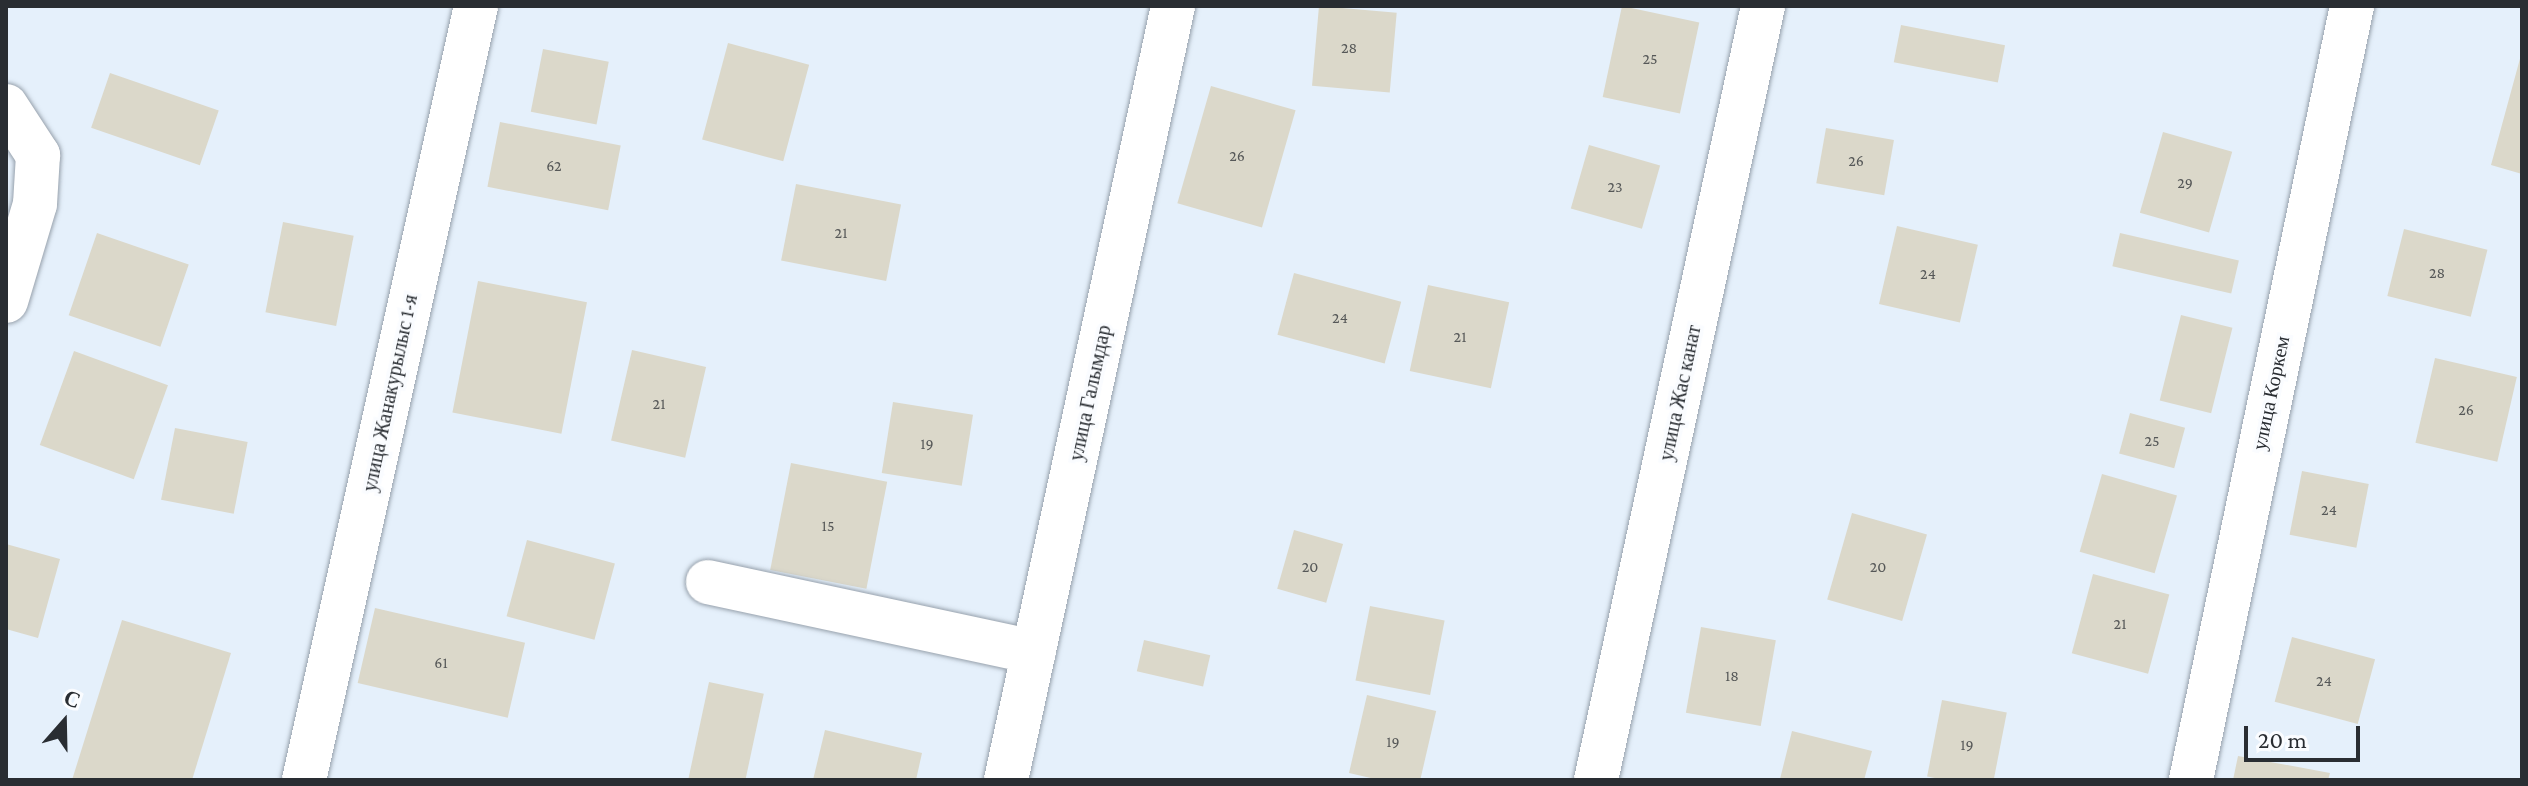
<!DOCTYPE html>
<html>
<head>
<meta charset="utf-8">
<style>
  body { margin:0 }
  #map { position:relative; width:2528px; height:786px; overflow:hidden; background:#e5f0fb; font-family:"Crimson Pro",serif }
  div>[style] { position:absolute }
  .building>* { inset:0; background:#dbd8ca; transform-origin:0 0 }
  .roads { filter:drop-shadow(0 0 2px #97a1ac) drop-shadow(0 0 2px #97a1ac) }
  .minor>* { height:44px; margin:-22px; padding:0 22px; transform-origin:22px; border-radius:22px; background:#fff }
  span { translate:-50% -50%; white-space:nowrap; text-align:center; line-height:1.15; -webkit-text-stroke:7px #fafcff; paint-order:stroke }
  .number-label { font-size:16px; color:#565858 }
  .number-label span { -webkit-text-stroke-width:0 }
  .street-label { font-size:20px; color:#292d32 }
  .frame { position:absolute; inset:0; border:8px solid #292d32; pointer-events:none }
  .north { position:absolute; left:24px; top:682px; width:80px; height:80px; -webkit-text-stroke:6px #fafcff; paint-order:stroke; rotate:20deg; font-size:22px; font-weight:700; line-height:32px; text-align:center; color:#292d32 }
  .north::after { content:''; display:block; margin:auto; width:28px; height:36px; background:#292d32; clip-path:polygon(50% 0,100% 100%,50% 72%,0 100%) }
  .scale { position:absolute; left:2244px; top:726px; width:116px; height:36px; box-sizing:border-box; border:4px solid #292d32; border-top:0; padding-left:10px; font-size:24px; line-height:28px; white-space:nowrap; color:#292d32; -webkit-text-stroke:6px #fafcff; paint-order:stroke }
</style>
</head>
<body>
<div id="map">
  <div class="building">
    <i style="left:1319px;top:6px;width:78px;height:80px;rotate:5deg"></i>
    <i style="left:1622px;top:6px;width:79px;height:93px;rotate:12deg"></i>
    <i style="left:1901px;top:25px;width:106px;height:38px;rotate:11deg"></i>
    <i style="left:728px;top:43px;width:84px;height:100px;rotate:15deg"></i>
    <i style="left:543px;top:49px;width:67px;height:64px;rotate:11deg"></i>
    <i style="clip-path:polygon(2521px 55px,2522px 55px,2522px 174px,2491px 165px)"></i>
    <i style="left:110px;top:73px;width:115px;height:58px;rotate:19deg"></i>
    <i style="left:1211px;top:86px;width:88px;height:122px;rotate:16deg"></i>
    <i style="left:500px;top:122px;width:123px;height:66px;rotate:11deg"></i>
    <i style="left:1826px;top:128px;width:69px;height:56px;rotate:10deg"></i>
    <i style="left:2163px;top:132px;width:72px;height:84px;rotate:16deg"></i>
    <i style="left:1589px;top:145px;width:74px;height:66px;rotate:16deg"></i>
    <i style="left:796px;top:184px;width:107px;height:78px;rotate:11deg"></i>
    <i style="left:283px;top:222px;width:72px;height:92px;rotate:11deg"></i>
    <i style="left:1897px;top:226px;width:83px;height:80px;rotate:13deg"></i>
    <i style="left:2404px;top:229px;width:86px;height:69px;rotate:14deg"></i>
    <i style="left:97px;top:233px;width:97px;height:87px;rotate:19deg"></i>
    <i style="left:2120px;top:233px;width:122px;height:34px;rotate:13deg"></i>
    <i style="left:1294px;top:273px;width:111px;height:64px;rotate:15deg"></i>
    <i style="left:478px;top:281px;width:111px;height:134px;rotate:11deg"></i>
    <i style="left:1428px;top:285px;width:83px;height:88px;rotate:12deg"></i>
    <i style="left:2181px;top:315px;width:53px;height:88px;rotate:14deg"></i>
    <i style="left:632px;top:350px;width:76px;height:93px;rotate:13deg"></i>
    <i style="left:74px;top:351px;width:100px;height:100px;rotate:20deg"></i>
    <i style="left:2435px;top:358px;width:84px;height:87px;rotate:13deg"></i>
    <i style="left:893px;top:402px;width:81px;height:72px;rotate:9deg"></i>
    <i style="left:2130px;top:413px;width:57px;height:42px;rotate:15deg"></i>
    <i style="left:175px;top:428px;width:74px;height:73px;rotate:11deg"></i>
    <i style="left:791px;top:463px;width:98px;height:109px;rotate:11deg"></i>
    <i style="left:2302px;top:471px;width:68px;height:65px;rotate:11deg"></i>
    <i style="left:2102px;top:474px;width:78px;height:81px;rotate:16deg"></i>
    <i style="left:1852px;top:513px;width:78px;height:90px;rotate:16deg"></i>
    <i style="left:1294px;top:530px;width:51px;height:61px;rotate:16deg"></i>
    <i style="left:527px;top:540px;width:91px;height:79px;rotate:15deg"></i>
    <i style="clip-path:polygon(6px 544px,60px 559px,38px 638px,6px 629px)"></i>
    <i style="left:2093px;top:574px;width:79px;height:82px;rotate:15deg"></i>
    <i style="left:1370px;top:606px;width:76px;height:76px;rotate:11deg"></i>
    <i style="left:375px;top:608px;width:154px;height:77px;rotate:13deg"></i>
    <i style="clip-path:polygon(122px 620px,231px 653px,192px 780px,72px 780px)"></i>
    <i style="left:1701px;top:627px;width:76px;height:87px;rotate:10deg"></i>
    <i style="left:2292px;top:637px;width:86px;height:67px;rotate:15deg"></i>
    <i style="left:1144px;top:640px;width:68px;height:32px;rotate:13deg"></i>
    <i style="left:709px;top:682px;width:56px;height:100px;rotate:12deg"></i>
    <i style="left:1367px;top:695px;width:71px;height:80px;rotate:13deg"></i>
    <i style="left:1942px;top:700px;width:66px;height:78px;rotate:11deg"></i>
    <i style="clip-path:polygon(825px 730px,922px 753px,916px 780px,813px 780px)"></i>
    <i style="clip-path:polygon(1792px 731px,1872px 751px,1864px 780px,1780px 779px)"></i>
    <i style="clip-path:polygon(2238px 756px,2330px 773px,2328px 780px,2233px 780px)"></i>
  </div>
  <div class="roads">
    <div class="minor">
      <i style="left:6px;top:106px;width:59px;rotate:56.9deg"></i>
      <i style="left:38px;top:155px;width:49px;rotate:93.5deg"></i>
      <i style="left:35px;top:204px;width:101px;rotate:106.6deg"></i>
      <i style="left:708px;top:582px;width:333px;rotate:12.1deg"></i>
      <i style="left:304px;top:780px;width:793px;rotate:-77.47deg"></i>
      <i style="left:1006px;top:780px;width:792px;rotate:-77.82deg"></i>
      <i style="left:1596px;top:780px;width:792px;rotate:-77.82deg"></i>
      <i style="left:2191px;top:780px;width:791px;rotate:-78.25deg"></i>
    </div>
  </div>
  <div class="number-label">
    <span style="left:1349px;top:48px">28</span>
    <span style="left:1650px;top:59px">25</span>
    <span style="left:1237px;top:156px">26</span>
    <span style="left:1856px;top:161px">26</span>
    <span style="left:554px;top:166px">62</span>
    <span style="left:2185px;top:183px">29</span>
    <span style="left:1615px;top:187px">23</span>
    <span style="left:841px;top:233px">21</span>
    <span style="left:2437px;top:273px">28</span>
    <span style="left:1928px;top:274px">24</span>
    <span style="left:1340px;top:318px">24</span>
    <span style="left:1460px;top:337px">21</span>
    <span style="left:659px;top:404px">21</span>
    <span style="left:2466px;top:410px">26</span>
    <span style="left:2152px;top:441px">25</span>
    <span style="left:927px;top:444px">19</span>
    <span style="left:2329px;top:510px">24</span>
    <span style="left:828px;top:526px">15</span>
    <span style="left:1310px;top:567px">20</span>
    <span style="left:1878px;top:567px">20</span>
    <span style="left:2120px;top:624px">21</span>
    <span style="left:441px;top:663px">61</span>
    <span style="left:1732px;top:676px">18</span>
    <span style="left:2324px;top:681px">24</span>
    <span style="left:1393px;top:742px">19</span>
    <span style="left:1967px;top:745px">19</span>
  </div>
  <div class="street-label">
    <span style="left:390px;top:393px;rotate:-78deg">улица Жанакурылыс 1-я</span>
    <span style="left:1090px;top:393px;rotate:-78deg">улица Галымдар</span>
    <span style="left:1680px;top:393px;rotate:-78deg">улица Жас канат</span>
    <span style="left:2271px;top:393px;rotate:-78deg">улица Коркем</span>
  </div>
  <div class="frame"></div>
  <div class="north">С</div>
  <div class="scale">20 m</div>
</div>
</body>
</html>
